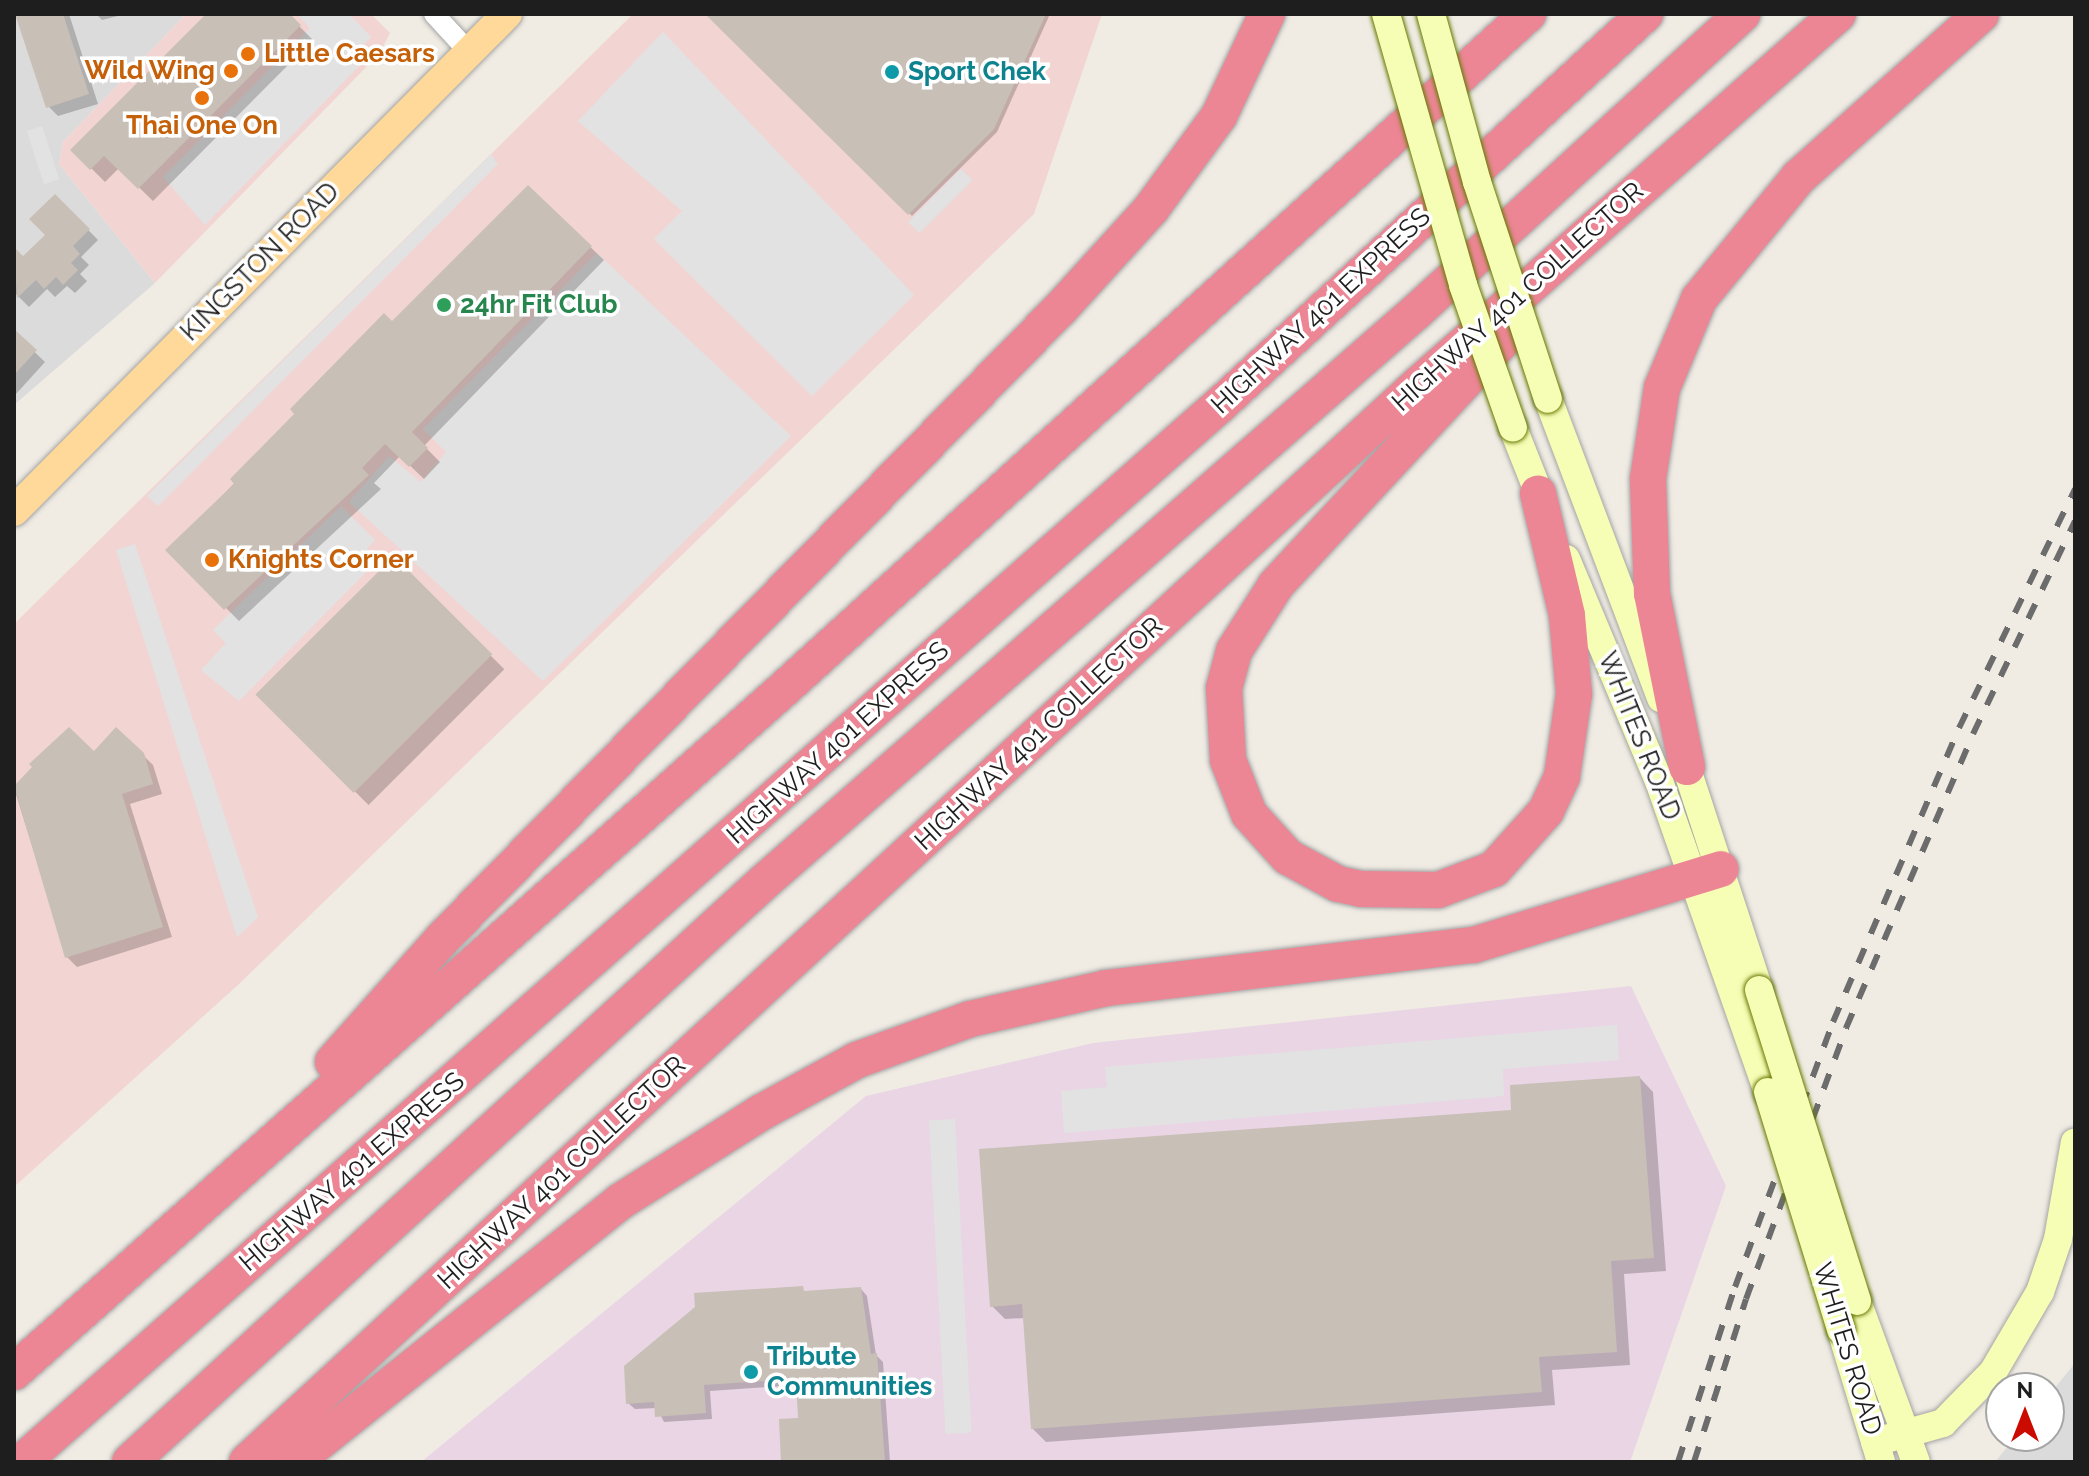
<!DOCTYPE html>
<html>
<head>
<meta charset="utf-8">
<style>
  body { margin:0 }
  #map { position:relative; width:2089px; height:1476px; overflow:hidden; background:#f0ece4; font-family:Raleway,sans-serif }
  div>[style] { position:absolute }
  .residential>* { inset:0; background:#dcdbdb }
  .commercial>* { inset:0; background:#f2d5d2 }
  .industrial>* { inset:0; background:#e9d5e4 }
  .parking>* { inset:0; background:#e2e2e2; transform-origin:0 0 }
  .shadow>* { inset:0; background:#0003; transform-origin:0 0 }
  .building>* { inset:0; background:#c8bfb6; transform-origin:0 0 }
  .roads { filter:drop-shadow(0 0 2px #a5a5a5) drop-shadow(0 0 2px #a5a5a5) }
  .street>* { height:20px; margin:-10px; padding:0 10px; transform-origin:10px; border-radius:10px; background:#fff }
  .secondary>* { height:28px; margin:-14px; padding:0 14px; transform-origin:14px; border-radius:14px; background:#f6fdb4 }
  .primary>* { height:30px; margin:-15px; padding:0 15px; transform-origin:15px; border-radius:15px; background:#ffd999 }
  .highway>* { height:36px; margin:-18px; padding:0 18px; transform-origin:18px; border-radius:18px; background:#ec8694 }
  .rail>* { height:6px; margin-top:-3px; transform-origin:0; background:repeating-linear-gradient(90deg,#6c6c6c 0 16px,transparent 0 32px) }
  .bridges { filter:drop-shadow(0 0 2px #667a00) drop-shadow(0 0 2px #667a00) }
  .secondary-bridge>* { height:28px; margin:-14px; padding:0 14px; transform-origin:14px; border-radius:14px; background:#f6fdb4 }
  .dots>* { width:22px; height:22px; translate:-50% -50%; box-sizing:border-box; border:4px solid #fff; border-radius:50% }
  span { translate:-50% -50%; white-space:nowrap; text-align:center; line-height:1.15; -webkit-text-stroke:7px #fff; paint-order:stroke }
  .food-label { font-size:26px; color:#c56008; font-weight:700 }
  .left { translate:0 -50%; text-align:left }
  .right { translate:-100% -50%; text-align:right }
  .culture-label { font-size:26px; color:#0d838f; font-weight:700 }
  .street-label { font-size:26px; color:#1e1e1e }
  .leisure-label { font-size:26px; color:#27864d; font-weight:700 }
  .frame { position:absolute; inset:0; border:16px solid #1e1e1e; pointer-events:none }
  .north { position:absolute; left:1985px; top:1372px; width:80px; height:80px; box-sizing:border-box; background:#fff; border:2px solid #a5a5a5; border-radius:50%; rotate:0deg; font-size:22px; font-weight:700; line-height:32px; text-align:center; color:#1e1e1e }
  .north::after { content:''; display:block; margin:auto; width:28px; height:36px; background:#cc0b00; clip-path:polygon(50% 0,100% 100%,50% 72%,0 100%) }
</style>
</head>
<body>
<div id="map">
  <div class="residential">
    <i style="clip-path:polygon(14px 14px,186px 14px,63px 142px,59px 164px,155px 283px,14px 405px)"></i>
    <i style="clip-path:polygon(2075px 1363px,2075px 1462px,1995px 1462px,2016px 1436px,2049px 1436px,2049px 1395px)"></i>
  </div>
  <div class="commercial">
    <i style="clip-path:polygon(186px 14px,371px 14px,390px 33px,380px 53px,155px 283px,59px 164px,63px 142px)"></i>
    <i style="clip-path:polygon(633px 14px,1102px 14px,1034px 214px,238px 985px,14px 1187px,14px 624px)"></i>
  </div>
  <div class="industrial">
    <i style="clip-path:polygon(1631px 986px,1726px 1186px,1630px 1462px,421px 1462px,866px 1096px,1093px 1043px)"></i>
  </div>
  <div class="parking">
    <i style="clip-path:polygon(297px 14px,349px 14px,371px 37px,356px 53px,363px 62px,205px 225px,163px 177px,310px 28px)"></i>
    <i style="clip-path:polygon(663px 32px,914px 295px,812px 396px,654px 239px,682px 211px,578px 121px)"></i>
    <i style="left:42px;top:126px;width:56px;height:16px;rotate:72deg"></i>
    <i style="clip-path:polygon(491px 154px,498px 164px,158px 506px,147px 496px)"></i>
    <i style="left:961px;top:169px;width:16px;height:75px;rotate:45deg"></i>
    <i style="clip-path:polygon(597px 253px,791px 436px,543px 681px,349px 502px,389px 456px,421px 482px,446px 452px,423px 429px)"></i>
    <i style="clip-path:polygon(341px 506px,375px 540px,367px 548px,378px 560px,239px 701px,201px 670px,226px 643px,213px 630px)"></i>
    <i style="clip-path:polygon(135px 544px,258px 917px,237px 937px,116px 550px)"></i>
    <i style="clip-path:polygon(1617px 1025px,1619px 1060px,1503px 1069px,1504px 1096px,1064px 1133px,1061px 1091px,1107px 1087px,1105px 1067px)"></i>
    <i style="left:955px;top:1119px;width:314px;height:26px;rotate:87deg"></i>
  </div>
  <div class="shadow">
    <i style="clip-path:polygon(18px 14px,69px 14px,98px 104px,58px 116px,48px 106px)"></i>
    <i style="clip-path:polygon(96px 14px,126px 14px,102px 20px)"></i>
    <i style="clip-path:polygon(209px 14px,287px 14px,313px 40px,153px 201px,119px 168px,105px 182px,73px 150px)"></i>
    <i style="clip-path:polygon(708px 14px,1050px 14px,997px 132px,912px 216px)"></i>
    <i style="clip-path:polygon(528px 188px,604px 260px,424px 446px,440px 462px,424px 479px,400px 456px,374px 483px,381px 489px,239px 621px,168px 550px)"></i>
    <i style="clip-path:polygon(55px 196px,98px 240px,81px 257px,89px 265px,80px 274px,87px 281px,75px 293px,67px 286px,55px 297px,47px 289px,29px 307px,14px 292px,14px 249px,23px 259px,48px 235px)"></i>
    <i style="clip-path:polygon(14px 332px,45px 362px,16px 394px,14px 392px)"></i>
    <i style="left:394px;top:559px;width:156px;height:192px;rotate:45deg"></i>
    <i style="clip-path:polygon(117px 730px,153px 765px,162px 794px,130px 804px,172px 937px,77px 967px,67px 957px,14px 788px,35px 767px,94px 754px)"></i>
    <i style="clip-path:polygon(1640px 1078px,1653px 1092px,1666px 1271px,1624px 1274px,1630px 1365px,1552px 1370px,1555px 1405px,1046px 1442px,1032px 1428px,1025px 1318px,1005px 1319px,992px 1306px,1514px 1112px)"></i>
    <i style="clip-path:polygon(861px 1289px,867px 1296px,876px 1355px,883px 1362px,890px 1462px,783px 1462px,801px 1420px,798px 1385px,710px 1391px,712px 1419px,664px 1422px,657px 1408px,635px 1409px,628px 1403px)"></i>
  </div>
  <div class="building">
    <i style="clip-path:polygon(15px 14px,63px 14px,89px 94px,46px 108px)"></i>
    <i style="clip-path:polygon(206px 14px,290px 14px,301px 25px,138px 189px,104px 156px,90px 170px,70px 150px)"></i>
    <i style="clip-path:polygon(705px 14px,1046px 14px,994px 129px,908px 215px)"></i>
    <i style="clip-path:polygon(528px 185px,592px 246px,412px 432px,428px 448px,409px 467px,385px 444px,362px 468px,369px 475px,224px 610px,165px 550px,234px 484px,230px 479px,294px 414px,290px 409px,384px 313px,392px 321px)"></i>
    <i style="clip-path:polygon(55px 194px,90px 229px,73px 246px,80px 254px,71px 263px,78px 270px,63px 285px,56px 277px,44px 289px,36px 280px,17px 298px,14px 247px,23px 256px,45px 235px,29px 219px)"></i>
    <i style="clip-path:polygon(14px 329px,37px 350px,14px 375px)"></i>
    <i style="left:394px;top:556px;width:139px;height:196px;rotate:45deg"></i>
    <i style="clip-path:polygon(69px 727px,94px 751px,116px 727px,144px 753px,153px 784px,122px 794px,163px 927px,65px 958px,14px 786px,32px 767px,29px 764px)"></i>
    <i style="clip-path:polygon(1640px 1076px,1654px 1258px,1611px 1261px,1617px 1352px,1539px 1357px,1542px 1392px,1031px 1429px,1022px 1304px,990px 1307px,979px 1149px,1511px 1110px,1510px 1085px)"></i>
    <i style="clip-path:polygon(803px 1286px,804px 1291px,861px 1287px,871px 1354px,877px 1353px,885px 1462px,781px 1462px,779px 1419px,798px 1418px,796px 1379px,704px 1385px,706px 1413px,655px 1417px,654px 1402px,626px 1404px,624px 1366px,695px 1307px,694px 1293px)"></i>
  </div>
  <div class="roads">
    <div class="street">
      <i style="left:434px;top:14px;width:52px;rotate:47.4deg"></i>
    </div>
    <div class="secondary">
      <i style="left:1548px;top:399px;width:320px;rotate:69.3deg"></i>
      <i style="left:1513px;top:428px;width:87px;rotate:68.4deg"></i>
      <i style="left:1566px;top:559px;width:241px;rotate:67.3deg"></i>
      <i style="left:1659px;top:781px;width:330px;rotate:70.7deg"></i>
      <i style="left:1680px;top:748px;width:255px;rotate:71.9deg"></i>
      <i style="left:1857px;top:1301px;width:171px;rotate:69.9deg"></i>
      <i style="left:1841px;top:1330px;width:138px;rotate:73.1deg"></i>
      <i style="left:1875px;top:1442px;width:71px;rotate:-15.6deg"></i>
      <i style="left:1943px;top:1423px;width:71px;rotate:-45.6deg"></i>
      <i style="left:1993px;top:1372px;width:93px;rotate:-59.6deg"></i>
      <i style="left:2040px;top:1292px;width:56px;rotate:-71.2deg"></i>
      <i style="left:2058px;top:1239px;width:98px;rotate:-80.1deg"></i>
    </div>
    <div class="primary">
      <i style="left:14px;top:511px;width:700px;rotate:-45.23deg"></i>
    </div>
    <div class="highway">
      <i style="left:1509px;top:334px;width:342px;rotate:132.9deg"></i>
      <i style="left:1276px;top:585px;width:78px;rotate:122.5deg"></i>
      <i style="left:1234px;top:651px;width:38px;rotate:105deg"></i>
      <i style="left:1224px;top:688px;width:72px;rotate:86.8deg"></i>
      <i style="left:1228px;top:760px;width:58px;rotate:68.7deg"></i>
      <i style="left:1249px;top:814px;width:58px;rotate:47.8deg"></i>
      <i style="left:1288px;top:857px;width:57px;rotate:28.4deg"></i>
      <i style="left:1338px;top:884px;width:24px;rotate:12deg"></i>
      <i style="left:1361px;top:889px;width:77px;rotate:0.7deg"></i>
      <i style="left:1438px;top:890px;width:60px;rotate:-20.6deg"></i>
      <i style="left:1494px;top:869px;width:78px;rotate:-48.1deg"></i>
      <i style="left:1546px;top:811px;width:38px;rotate:-65deg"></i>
      <i style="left:1562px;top:776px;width:83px;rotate:-81.7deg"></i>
      <i style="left:1574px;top:694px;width:79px;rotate:-95.1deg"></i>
      <i style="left:1567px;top:615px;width:125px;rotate:-103.4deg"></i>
      <i style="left:1687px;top:767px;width:177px;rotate:-101.4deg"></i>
      <i style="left:1652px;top:594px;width:115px;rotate:-92deg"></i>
      <i style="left:1648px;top:479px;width:92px;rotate:-81.3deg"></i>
      <i style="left:1662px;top:388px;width:96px;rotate:-67.4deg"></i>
      <i style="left:1699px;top:299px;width:158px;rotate:-50.7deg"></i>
      <i style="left:1799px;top:177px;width:244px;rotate:-41.8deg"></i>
      <i style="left:333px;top:1062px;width:167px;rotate:-48.4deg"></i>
      <i style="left:444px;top:937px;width:881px;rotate:-45.55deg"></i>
      <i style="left:1061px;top:308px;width:134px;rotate:-47.7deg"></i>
      <i style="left:1151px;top:209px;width:115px;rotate:-53.8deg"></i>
      <i style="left:1219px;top:116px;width:113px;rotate:-64.8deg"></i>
      <i style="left:14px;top:1372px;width:1032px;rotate:-41.58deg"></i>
      <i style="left:786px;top:687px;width:1002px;rotate:-42.21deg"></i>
      <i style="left:22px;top:1462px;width:1600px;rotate:-41.43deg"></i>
      <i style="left:1222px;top:403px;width:575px;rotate:-42.6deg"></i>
      <i style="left:130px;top:1462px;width:859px;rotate:-42.45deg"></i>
      <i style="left:764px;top:882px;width:866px;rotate:-41.16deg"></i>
      <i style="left:1416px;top:312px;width:442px;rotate:-42.4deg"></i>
      <i style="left:247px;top:1462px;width:1592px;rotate:-42.61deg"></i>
      <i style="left:1419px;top:384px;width:559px;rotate:-41.45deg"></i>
      <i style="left:294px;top:1462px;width:418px;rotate:-38.6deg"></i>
      <i style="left:621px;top:1201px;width:167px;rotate:-32.3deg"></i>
      <i style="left:762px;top:1112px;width:108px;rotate:-28.7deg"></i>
      <i style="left:857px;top:1060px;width:120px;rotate:-19.9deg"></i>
      <i style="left:970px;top:1019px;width:139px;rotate:-12.8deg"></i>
      <i style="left:1106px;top:988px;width:371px;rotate:-6.7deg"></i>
      <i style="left:1474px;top:945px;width:258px;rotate:-17.1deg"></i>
    </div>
  </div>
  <div class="rail">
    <i style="left:1678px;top:1462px;width:184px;rotate:-72deg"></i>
    <i style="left:1735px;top:1287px;width:283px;rotate:-69.7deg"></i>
    <i style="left:1833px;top:1022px;width:320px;rotate:-66.8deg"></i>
    <i style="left:1959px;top:728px;width:266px;rotate:-64.1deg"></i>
    <i style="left:1694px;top:1462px;width:171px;rotate:-72.3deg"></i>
    <i style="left:1746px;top:1299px;width:289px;rotate:-69.7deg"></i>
    <i style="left:1846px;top:1028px;width:320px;rotate:-66.6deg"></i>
    <i style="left:1973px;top:734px;width:236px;rotate:-64.4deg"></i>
  </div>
  <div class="bridges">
    <div class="secondary-bridge">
      <i style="left:1386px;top:14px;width:282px;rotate:74.1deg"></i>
      <i style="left:1463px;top:285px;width:151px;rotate:70.7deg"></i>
      <i style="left:1431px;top:14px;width:174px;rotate:74.7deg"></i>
      <i style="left:1477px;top:182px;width:228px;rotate:71.9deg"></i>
      <i style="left:1759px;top:990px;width:326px;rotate:72.5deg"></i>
      <i style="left:1768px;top:1092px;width:249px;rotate:72.9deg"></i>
    </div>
  </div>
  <div class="dots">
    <i style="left:248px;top:54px;background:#e8710a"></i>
    <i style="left:231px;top:71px;background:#e8710a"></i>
    <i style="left:892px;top:72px;background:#0f9aa8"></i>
    <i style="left:202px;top:98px;background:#e8710a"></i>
    <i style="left:444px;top:305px;background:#2e9e5b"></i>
    <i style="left:212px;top:560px;background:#e8710a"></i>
    <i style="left:751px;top:1372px;background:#0f9aa8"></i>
  </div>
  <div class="food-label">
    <span class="left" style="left:264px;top:54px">Little Caesars</span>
    <span class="right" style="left:215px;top:71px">Wild Wing</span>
    <span style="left:202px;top:126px">Thai One On</span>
    <span class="left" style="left:228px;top:560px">Knights Corner</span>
  </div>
  <div class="culture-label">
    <span class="left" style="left:908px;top:72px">Sport Chek</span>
    <span class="left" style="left:767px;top:1372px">Tribute<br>Communities</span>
  </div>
  <div class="street-label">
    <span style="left:260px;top:262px;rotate:-45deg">KINGSTON ROAD</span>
    <span style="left:1518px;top:297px;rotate:-42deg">HIGHWAY 401 COLLECTOR</span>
    <span style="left:1321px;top:311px;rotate:-43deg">HIGHWAY 401 EXPRESS</span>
    <span style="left:1039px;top:734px;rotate:-43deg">HIGHWAY 401 COLLECTOR</span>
    <span style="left:1639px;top:736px;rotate:68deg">WHITES ROAD</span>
    <span style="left:838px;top:743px;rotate:-42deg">HIGHWAY 401 EXPRESS</span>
    <span style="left:352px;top:1172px;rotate:-41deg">HIGHWAY 401 EXPRESS</span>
    <span style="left:562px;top:1173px;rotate:-43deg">HIGHWAY 401 COLLECTOR</span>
    <span style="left:1847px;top:1349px;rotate:73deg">WHITES ROAD</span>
  </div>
  <div class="leisure-label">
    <span class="left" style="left:460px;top:305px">24hr Fit Club</span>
  </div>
  <div class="frame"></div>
  <div class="north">N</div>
</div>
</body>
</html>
